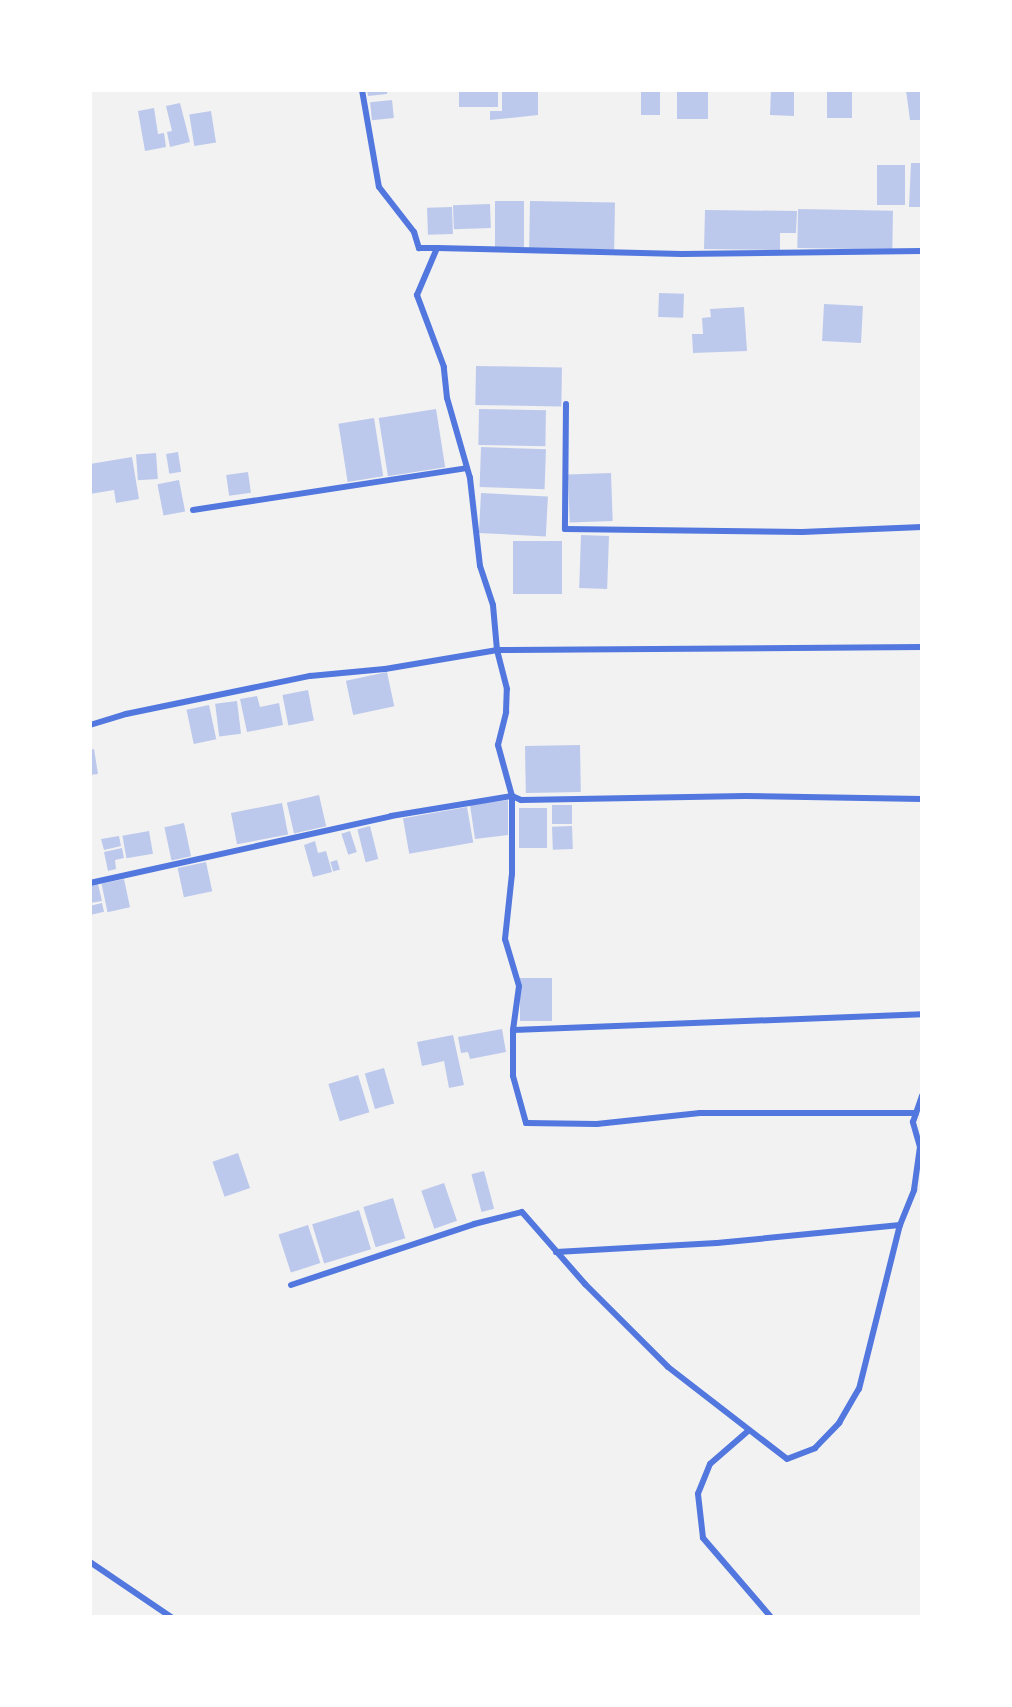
<!DOCTYPE html>
<html>
<head>
<meta charset="utf-8">
<style>
  body { margin:0 }
  #map { position:relative; width:1012px; height:1707px; overflow:hidden; background:#f2f2f2; font-family:Cabin,sans-serif }
  div>[style] { position:absolute }
  .building>* { inset:0; background:#bdc9ec; transform-origin:0 0 }
  .minor>* { height:6px; margin:-3px; padding:0 3px; transform-origin:3px; border-radius:3px; background:#5277de }
  span { translate:-50% -50%; white-space:nowrap; text-align:center; line-height:1.15; -webkit-text-stroke:6px #fff; paint-order:stroke }
  .frame { position:absolute; inset:0; border:92px solid #fff; pointer-events:none }
</style>
</head>
<body>
<div id="map">
  <div class="building">
    <i style="clip-path:polygon(367px 90px,387px 90px,387px 94px,368px 96px)"></i>
    <i style="left:459px;top:90px;width:39px;height:17px"></i>
    <i style="clip-path:polygon(502px 90px,538px 90px,538px 115px,490px 120px,490px 111px,502px 111px)"></i>
    <i style="left:641px;top:90px;width:19px;height:25px"></i>
    <i style="left:677px;top:90px;width:31px;height:29px"></i>
    <i style="clip-path:polygon(771px 90px,817px 90px,794px 92px,794px 116px,770px 115px)"></i>
    <i style="left:827px;top:90px;width:25px;height:28px"></i>
    <i style="clip-path:polygon(906px 90px,922px 90px,922px 120px,910px 120px)"></i>
    <i style="left:392px;top:100px;width:18px;height:22px;rotate:84deg"></i>
    <i style="clip-path:polygon(180px 103px,190px 142px,170px 147px,167px 132px,172px 131px,166px 106px)"></i>
    <i style="clip-path:polygon(154px 108px,158px 134px,164px 133px,166px 147px,145px 151px,138px 111px)"></i>
    <i style="left:211px;top:111px;width:32px;height:22px;rotate:81deg"></i>
    <i style="clip-path:polygon(911px 163px,922px 163px,922px 207px,909px 207px)"></i>
    <i style="left:877px;top:165px;width:28px;height:40px"></i>
    <i style="left:495px;top:201px;width:29px;height:46px"></i>
    <i style="left:530px;top:201px;width:85px;height:47px;rotate:1deg"></i>
    <i style="left:490px;top:204px;width:24px;height:37px;rotate:88deg"></i>
    <i style="left:452px;top:207px;width:27px;height:25px;rotate:88deg"></i>
    <i style="left:798px;top:209px;width:95px;height:39px;rotate:1deg"></i>
    <i style="clip-path:polygon(705px 210px,797px 211px,796px 233px,780px 233px,780px 250px,704px 249px)"></i>
    <i style="left:659px;top:293px;width:25px;height:24px;rotate:2deg"></i>
    <i style="left:824px;top:304px;width:39px;height:37px;rotate:3deg"></i>
    <i style="clip-path:polygon(744px 307px,747px 351px,693px 353px,692px 334px,703px 334px,702px 318px,711px 317px,710px 309px)"></i>
    <i style="left:476px;top:366px;width:86px;height:39px;rotate:1deg"></i>
    <i style="left:436px;top:409px;width:59px;height:58px;rotate:81deg"></i>
    <i style="left:479px;top:409px;width:67px;height:36px;rotate:1deg"></i>
    <i style="left:374px;top:418px;width:59px;height:36px;rotate:81deg"></i>
    <i style="left:481px;top:447px;width:65px;height:40px;rotate:2deg"></i>
    <i style="left:178px;top:452px;width:20px;height:12px;rotate:81deg"></i>
    <i style="left:156px;top:453px;width:26px;height:20px;rotate:86deg"></i>
    <i style="clip-path:polygon(132px 457px,139px 499px,116px 503px,114px 490px,90px 494px,90px 464px)"></i>
    <i style="left:248px;top:472px;width:21px;height:22px;rotate:82deg"></i>
    <i style="left:611px;top:473px;width:48px;height:43px;rotate:88deg"></i>
    <i style="left:179px;top:480px;width:32px;height:22px;rotate:79deg"></i>
    <i style="left:481px;top:493px;width:67px;height:40px;rotate:3deg"></i>
    <i style="left:609px;top:536px;width:53px;height:28px;rotate:92deg"></i>
    <i style="left:513px;top:541px;width:49px;height:53px"></i>
    <i style="left:387px;top:672px;width:35px;height:42px;rotate:78deg"></i>
    <i style="left:308px;top:690px;width:31px;height:26px;rotate:79deg"></i>
    <i style="clip-path:polygon(257px 696px,260px 707px,279px 703px,283px 725px,247px 732px,240px 699px)"></i>
    <i style="left:237px;top:701px;width:33px;height:22px;rotate:83deg"></i>
    <i style="left:209px;top:705px;width:35px;height:23px;rotate:78deg"></i>
    <i style="left:580px;top:745px;width:47px;height:55px;rotate:89deg"></i>
    <i style="clip-path:polygon(94px 749px,98px 774px,90px 775px,90px 750px)"></i>
    <i style="left:319px;top:795px;width:32px;height:33px;rotate:77deg"></i>
    <i style="clip-path:polygon(508px 800px,508px 835px,475px 839px,470px 805px)"></i>
    <i style="left:282px;top:803px;width:32px;height:52px;rotate:79deg"></i>
    <i style="left:552px;top:805px;width:20px;height:19px"></i>
    <i style="left:467px;top:807px;width:36px;height:65px;rotate:80deg"></i>
    <i style="left:519px;top:808px;width:28px;height:40px"></i>
    <i style="left:184px;top:823px;width:34px;height:20px;rotate:78deg"></i>
    <i style="left:370px;top:826px;width:34px;height:13px;rotate:76deg"></i>
    <i style="left:572px;top:826px;width:23px;height:20px;rotate:88deg"></i>
    <i style="left:149px;top:831px;width:23px;height:27px;rotate:80deg"></i>
    <i style="left:350px;top:831px;width:22px;height:9px;rotate:72deg"></i>
    <i style="clip-path:polygon(119px 836px,121px 846px,104px 850px,101px 839px)"></i>
    <i style="clip-path:polygon(315px 841px,318px 853px,326px 851px,332px 872px,313px 877px,304px 845px)"></i>
    <i style="clip-path:polygon(122px 848px,124px 858px,115px 860px,116px 869px,108px 871px,104px 852px)"></i>
    <i style="left:337px;top:860px;width:10px;height:7px;rotate:73deg"></i>
    <i style="left:206px;top:862px;width:30px;height:29px;rotate:78deg"></i>
    <i style="left:124px;top:879px;width:29px;height:23px;rotate:78deg"></i>
    <i style="clip-path:polygon(98px 884px,102px 901px,90px 903px,90px 886px)"></i>
    <i style="left:102px;top:903px;width:9px;height:12px;rotate:77deg"></i>
    <i style="left:520px;top:978px;width:32px;height:43px"></i>
    <i style="clip-path:polygon(502px 1029px,506px 1052px,470px 1059px,468px 1052px,461px 1053px,458px 1037px)"></i>
    <i style="clip-path:polygon(453px 1035px,464px 1085px,449px 1088px,444px 1061px,422px 1066px,417px 1042px)"></i>
    <i style="left:384px;top:1068px;width:37px;height:20px;rotate:74deg"></i>
    <i style="left:358px;top:1075px;width:39px;height:31px;rotate:73deg"></i>
    <i style="left:238px;top:1153px;width:37px;height:27px;rotate:71deg"></i>
    <i style="left:484px;top:1171px;width:39px;height:13px;rotate:75deg"></i>
    <i style="left:444px;top:1183px;width:40px;height:24px;rotate:71deg"></i>
    <i style="left:393px;top:1198px;width:42px;height:31px;rotate:73deg"></i>
    <i style="left:359px;top:1210px;width:41px;height:49px;rotate:73deg"></i>
    <i style="left:308px;top:1225px;width:40px;height:31px;rotate:72deg"></i>
  </div>
  <div class="minor">
    <i style="left:362px;top:90px;width:98px;rotate:80.1deg"></i>
    <i style="left:379px;top:187px;width:57px;rotate:52.1deg"></i>
    <i style="left:414px;top:232px;width:17px;rotate:73deg"></i>
    <i style="left:419px;top:248px;width:18px"></i>
    <i style="left:566px;top:404px;width:125px;rotate:90.5deg"></i>
    <i style="left:565px;top:529px;width:237px;rotate:0.7deg"></i>
    <i style="left:802px;top:532px;width:120px;rotate:-2.4deg"></i>
    <i style="left:193px;top:510px;width:277px;rotate:-8.7deg"></i>
    <i style="left:90px;top:725px;width:38px;rotate:-17deg"></i>
    <i style="left:126px;top:714px;width:188px;rotate:-11.7deg"></i>
    <i style="left:310px;top:676px;width:75px;rotate:-5.3deg"></i>
    <i style="left:385px;top:669px;width:114px;rotate:-9.6deg"></i>
    <i style="left:497px;top:650px;width:425px;rotate:-0.4deg"></i>
    <i style="left:90px;top:883px;width:308px;rotate:-12.5deg"></i>
    <i style="left:391px;top:816px;width:123px;rotate:-9.4deg"></i>
    <i style="left:512px;top:796px;width:10px;rotate:24deg"></i>
    <i style="left:521px;top:800px;width:224px;rotate:-1deg"></i>
    <i style="left:745px;top:796px;width:177px;rotate:1deg"></i>
    <i style="left:513px;top:1030px;width:44px;rotate:-82.2deg"></i>
    <i style="left:519px;top:986px;width:49px;rotate:-106.6deg"></i>
    <i style="left:505px;top:939px;width:65px;rotate:-83.9deg"></i>
    <i style="left:512px;top:874px;width:78px;rotate:-90deg"></i>
    <i style="left:512px;top:796px;width:53px;rotate:-105.4deg"></i>
    <i style="left:498px;top:745px;width:34px;rotate:-76deg"></i>
    <i style="left:506px;top:712px;width:23px;rotate:-88deg"></i>
    <i style="left:507px;top:689px;width:40px;rotate:-104.4deg"></i>
    <i style="left:497px;top:650px;width:45px;rotate:-95.1deg"></i>
    <i style="left:493px;top:605px;width:41px;rotate:-108.4deg"></i>
    <i style="left:480px;top:566px;width:89px;rotate:-96.5deg"></i>
    <i style="left:470px;top:478px;width:83px;rotate:-106deg"></i>
    <i style="left:447px;top:398px;width:31px;rotate:-96deg"></i>
    <i style="left:444px;top:367px;width:77px;rotate:-110.6deg"></i>
    <i style="left:417px;top:295px;width:51px;rotate:-66.9deg"></i>
    <i style="left:437px;top:248px;width:245px;rotate:1.4deg"></i>
    <i style="left:682px;top:254px;width:240px;rotate:-0.7deg"></i>
    <i style="left:916px;top:1113px;width:216px;rotate:180deg"></i>
    <i style="left:700px;top:1113px;width:104px;rotate:173.9deg"></i>
    <i style="left:597px;top:1124px;width:71px;rotate:-179.2deg"></i>
    <i style="left:526px;top:1123px;width:49px;rotate:-105.5deg"></i>
    <i style="left:513px;top:1076px;width:46px;rotate:-90deg"></i>
    <i style="left:513px;top:1030px;width:409px;rotate:-2.2deg"></i>
    <i style="left:556px;top:1252px;width:161px;rotate:-3.2deg"></i>
    <i style="left:717px;top:1243px;width:184px;rotate:-5.6deg"></i>
    <i style="left:291px;top:1285px;width:193px;rotate:-18.4deg"></i>
    <i style="left:474px;top:1224px;width:49px;rotate:-14deg"></i>
    <i style="left:522px;top:1212px;width:96px;rotate:48.8deg"></i>
    <i style="left:585px;top:1284px;width:117px;rotate:45deg"></i>
    <i style="left:668px;top:1367px;width:150px;rotate:37.7deg"></i>
    <i style="left:787px;top:1459px;width:30px;rotate:-21deg"></i>
    <i style="left:815px;top:1448px;width:35px;rotate:-46deg"></i>
    <i style="left:839px;top:1423px;width:39px;rotate:-60deg"></i>
    <i style="left:859px;top:1389px;width:169px;rotate:-76deg"></i>
    <i style="left:900px;top:1225px;width:38px;rotate:-68deg"></i>
    <i style="left:914px;top:1190px;width:43px;rotate:-82.1deg"></i>
    <i style="left:920px;top:1147px;width:26px;rotate:-106deg"></i>
    <i style="left:913px;top:1122px;width:28px;rotate:-71deg"></i>
    <i style="left:748px;top:1431px;width:50px;rotate:139deg"></i>
    <i style="left:710px;top:1464px;width:32px;rotate:112deg"></i>
    <i style="left:698px;top:1494px;width:44px;rotate:83.5deg"></i>
    <i style="left:703px;top:1538px;width:104px;rotate:49.3deg"></i>
    <i style="left:90px;top:1562px;width:98px;rotate:34.2deg"></i>
  </div>
  <div class="frame"></div>
</div>
</body>
</html>
